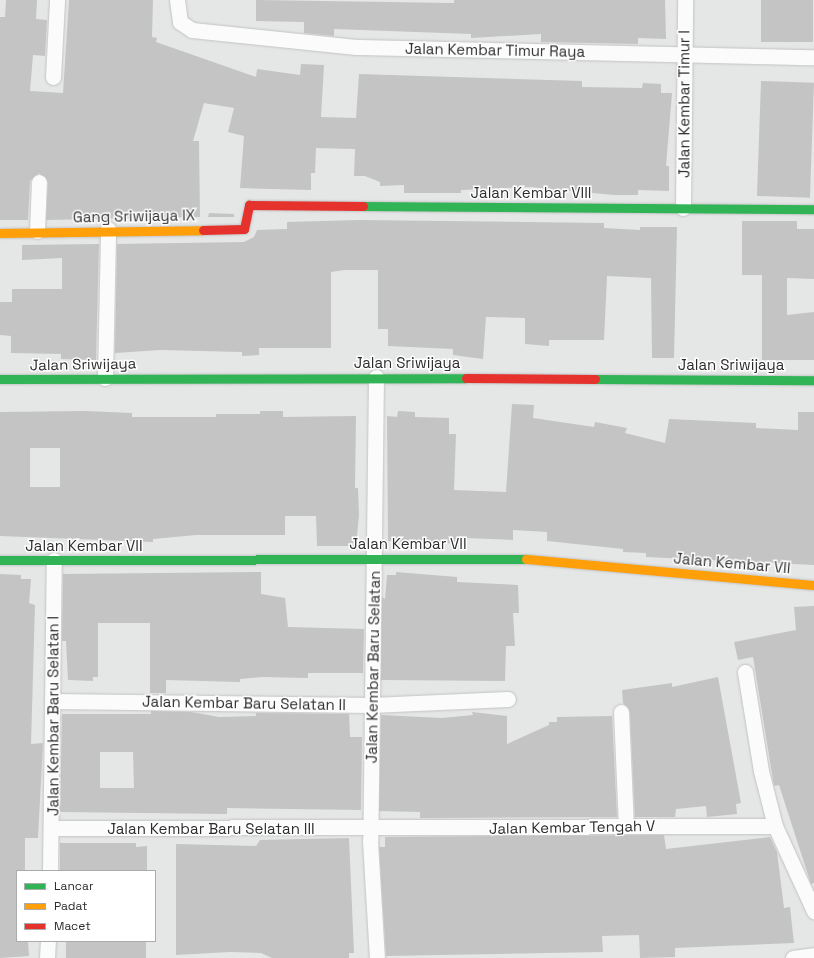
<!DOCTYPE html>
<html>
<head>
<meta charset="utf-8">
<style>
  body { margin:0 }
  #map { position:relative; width:814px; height:958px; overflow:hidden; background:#e5e6e6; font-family:"Space Grotesk",sans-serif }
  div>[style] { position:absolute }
  .building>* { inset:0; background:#c4c4c4; transform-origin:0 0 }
  .roads { filter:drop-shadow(0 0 1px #c3c3c4) drop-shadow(0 0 1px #c3c3c4) }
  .street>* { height:15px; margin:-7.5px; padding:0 7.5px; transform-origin:7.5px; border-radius:7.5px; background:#fbfbfb }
  .fast>* { height:9px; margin:-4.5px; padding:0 4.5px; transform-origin:4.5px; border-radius:4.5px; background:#30b455 }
  .slow>* { height:9px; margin:-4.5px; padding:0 4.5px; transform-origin:4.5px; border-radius:4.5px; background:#ff9f0a }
  .jam>* { height:9px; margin:-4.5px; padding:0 4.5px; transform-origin:4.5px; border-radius:4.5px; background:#e5322d }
  span { translate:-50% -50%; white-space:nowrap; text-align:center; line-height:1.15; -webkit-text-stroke:3px #fff; paint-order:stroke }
  .street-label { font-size:15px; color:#2d2d2e }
  .legend { position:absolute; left:16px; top:870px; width:140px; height:72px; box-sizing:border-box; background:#fff; border:1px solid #ababab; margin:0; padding:5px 7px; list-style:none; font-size:12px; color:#2d2d2e }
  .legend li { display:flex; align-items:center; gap:8px; height:20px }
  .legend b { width:20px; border:1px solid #ababab }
</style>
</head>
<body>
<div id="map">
  <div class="building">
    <i style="clip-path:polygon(6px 0,37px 0,36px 19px,47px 20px,45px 56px,33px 55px,30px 91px,63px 93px,69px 0,153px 0,152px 37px,157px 38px,156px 42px,256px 77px,257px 69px,300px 75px,301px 64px,324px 65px,321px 117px,356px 118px,359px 74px,582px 81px,582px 87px,642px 88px,643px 83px,661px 84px,661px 93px,672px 93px,666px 166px,669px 166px,669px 191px,638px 190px,638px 195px,614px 195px,530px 187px,461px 190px,461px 193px,404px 193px,404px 185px,380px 186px,380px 182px,365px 176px,354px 176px,355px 149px,316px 148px,315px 173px,311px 173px,311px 190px,240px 188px,244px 136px,228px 132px,234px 108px,204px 103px,193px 141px,199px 141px,200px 217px,46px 220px,48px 182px,39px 173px,30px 181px,28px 220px,0 220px,0 17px,5px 17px)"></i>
    <i style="clip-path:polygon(256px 0,454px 3px,454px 0,665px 0,666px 39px,638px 38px,638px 44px,541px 42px,541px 34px,471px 38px,471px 34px,334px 29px,334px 36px,304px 33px,304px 22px,256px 21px)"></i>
    <i style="left:761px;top:0;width:52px;height:42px"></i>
    <i style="left:761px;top:81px;width:53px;height:115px;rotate:2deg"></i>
    <i style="clip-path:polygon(209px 213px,234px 214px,234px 217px,208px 217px)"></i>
    <i style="clip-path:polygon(359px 220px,604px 223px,604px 228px,640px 230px,640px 227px,677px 227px,674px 358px,652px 358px,651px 278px,607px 276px,604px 340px,549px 340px,549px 346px,525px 344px,525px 318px,486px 317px,483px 359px,453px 355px,453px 349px,388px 346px,388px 329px,378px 329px,378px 270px,344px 270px,331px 272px,331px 348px,259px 348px,259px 355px,242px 356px,242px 352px,160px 350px,115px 353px,117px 244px,244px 242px,254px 237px,257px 230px,287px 229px,287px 222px)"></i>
    <i style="clip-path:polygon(742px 221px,797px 221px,797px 229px,814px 229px,814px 279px,787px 278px,787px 315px,814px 312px,814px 360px,762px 360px,762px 275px,742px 275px)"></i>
    <i style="clip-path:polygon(99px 244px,96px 360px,61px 359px,61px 354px,11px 353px,11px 336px,0 335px,0 302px,12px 302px,12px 289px,62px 289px,62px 258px,22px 260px,22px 245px)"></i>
    <i style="clip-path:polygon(512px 404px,534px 405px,533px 418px,594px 427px,595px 422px,627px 428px,625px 433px,665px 443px,669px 419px,756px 423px,756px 428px,798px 430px,798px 412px,814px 412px,814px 565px,646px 557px,646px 553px,623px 552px,623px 549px,547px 541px,547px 532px,513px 530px,513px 540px,466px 538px,466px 544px,388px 541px,387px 416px,397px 417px,398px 411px,415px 412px,415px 417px,449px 418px,449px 434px,456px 434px,454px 490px,506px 492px)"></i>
    <i style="clip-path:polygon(evenodd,85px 411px,132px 413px,132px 417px,216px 417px,216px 414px,260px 414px,260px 411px,283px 411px,283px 417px,356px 416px,355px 488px,358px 488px,359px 515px,356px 546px,317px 546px,316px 516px,285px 516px,285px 535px,196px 535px,153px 539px,153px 542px,0 536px,0 412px,85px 411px,30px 448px,60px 448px,60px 487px,30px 487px,30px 448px)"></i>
    <i style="clip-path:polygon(261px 572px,261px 594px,285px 598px,288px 627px,364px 629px,363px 673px,308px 673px,308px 678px,262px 677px,240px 679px,240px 682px,166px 680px,166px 693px,150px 693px,150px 623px,98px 623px,98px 677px,93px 677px,93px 681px,68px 680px,66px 641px,62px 641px,63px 574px)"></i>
    <i style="clip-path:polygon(396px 572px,457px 577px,457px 582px,518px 585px,519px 613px,513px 613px,515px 646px,506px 646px,505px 681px,381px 680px,382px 597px,385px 599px,387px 575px,396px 575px)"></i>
    <i style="clip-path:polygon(0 574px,21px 575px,21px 579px,31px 579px,29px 603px,35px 605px,31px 744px,43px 743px,38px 838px,25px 838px,25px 871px,17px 871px,17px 941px,28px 941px,29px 956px,0 958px)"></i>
    <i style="clip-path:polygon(814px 606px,814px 883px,811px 884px,779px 785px,774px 786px,753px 657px,738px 660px,734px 642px,796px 630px,794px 607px)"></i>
    <i style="clip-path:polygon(718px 677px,741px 803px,736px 804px,737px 814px,707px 817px,706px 806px,676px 809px,675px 817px,635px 817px,630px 712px,623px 703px,622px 690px,672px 683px,672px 687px)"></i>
    <i style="clip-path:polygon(evenodd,151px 711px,191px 712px,219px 717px,256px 716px,256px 713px,349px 714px,350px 737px,362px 737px,361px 810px,227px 808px,227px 814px,60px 812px,62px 714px,151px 714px,151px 711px,100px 752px,133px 752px,134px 788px,100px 788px,100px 752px)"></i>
    <i style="clip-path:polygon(472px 712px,507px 716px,507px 744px,549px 725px,549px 722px,557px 722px,557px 717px,612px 716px,617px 817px,420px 818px,420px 812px,379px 811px,381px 715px,442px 718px,473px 715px)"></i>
    <i style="clip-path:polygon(664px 835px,666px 849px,770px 837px,777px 852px,784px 908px,790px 907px,794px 943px,675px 948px,675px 957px,640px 958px,639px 935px,602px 936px,603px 952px,386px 956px,379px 847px,385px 847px,385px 837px)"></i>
    <i style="clip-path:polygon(349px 838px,354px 953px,349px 953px,349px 958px,272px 958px,261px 953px,230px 952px,176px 955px,176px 844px,256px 846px,260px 840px)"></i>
    <i style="clip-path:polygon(60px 843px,136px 843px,136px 847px,147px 846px,147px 871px,60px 871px)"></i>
    <i style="left:66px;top:941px;width:80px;height:17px"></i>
  </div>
  <div class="roads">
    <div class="street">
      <i style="left:177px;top:0;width:22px;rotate:82deg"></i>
      <i style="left:180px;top:22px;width:14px;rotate:34deg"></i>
      <i style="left:192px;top:30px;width:165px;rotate:5.9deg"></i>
      <i style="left:356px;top:47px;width:458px;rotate:1.3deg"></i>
      <i style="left:53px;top:77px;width:77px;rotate:-87deg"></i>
      <i style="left:683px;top:208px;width:208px;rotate:-89.4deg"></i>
      <i style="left:37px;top:231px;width:49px;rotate:-87.7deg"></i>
      <i style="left:376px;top:377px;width:464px;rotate:90.7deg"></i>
      <i style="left:370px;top:841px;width:117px;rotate:86.6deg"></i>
      <i style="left:105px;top:378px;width:149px;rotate:-88.8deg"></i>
      <i style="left:745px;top:672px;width:100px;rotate:80.8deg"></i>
      <i style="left:761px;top:771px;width:57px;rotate:75.7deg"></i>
      <i style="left:775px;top:826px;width:94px;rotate:65.4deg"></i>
      <i style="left:52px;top:701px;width:319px;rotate:0.7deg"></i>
      <i style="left:371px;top:705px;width:137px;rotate:-2.5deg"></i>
      <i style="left:621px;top:712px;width:113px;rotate:87.5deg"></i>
      <i style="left:52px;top:828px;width:723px;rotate:-0.16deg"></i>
      <i style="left:50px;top:871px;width:311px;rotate:-89.3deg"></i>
      <i style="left:47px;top:958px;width:17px;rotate:-87deg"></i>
      <i style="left:793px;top:958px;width:21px;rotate:-8deg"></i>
    </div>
    <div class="fast">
      <i style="left:363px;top:206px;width:451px;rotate:0.4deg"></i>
      <i style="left:0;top:379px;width:466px;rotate:-0.1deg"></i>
      <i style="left:595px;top:379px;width:219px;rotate:0.3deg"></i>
      <i style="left:0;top:560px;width:526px;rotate:-0.11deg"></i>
    </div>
    <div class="slow">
      <i style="left:0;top:233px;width:203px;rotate:-0.8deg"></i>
      <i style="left:526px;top:559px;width:289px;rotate:5.2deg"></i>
    </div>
    <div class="jam">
      <i style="left:203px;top:230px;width:41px;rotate:-1.4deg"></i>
      <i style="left:244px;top:229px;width:25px;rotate:-78deg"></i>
      <i style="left:249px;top:205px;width:114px;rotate:0.5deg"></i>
      <i style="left:466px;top:378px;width:129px;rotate:0.4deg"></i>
    </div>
  </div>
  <div class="street-label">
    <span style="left:495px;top:50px;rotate:1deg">Jalan Kembar Timur Raya</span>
    <span style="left:684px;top:104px;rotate:-90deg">Jalan Kembar Timur I</span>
    <span style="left:531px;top:193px">Jalan Kembar VIII</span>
    <span style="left:134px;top:216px;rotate:-1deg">Gang Sriwijaya IX</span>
    <span style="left:407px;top:363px">Jalan Sriwijaya</span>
    <span style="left:83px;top:364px;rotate:-1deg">Jalan Sriwijaya</span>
    <span style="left:731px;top:365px">Jalan Sriwijaya</span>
    <span style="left:408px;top:544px">Jalan Kembar VII</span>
    <span style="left:84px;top:546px">Jalan Kembar VII</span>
    <span style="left:732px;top:563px;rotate:5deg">Jalan Kembar VII</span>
    <span style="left:373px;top:667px;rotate:-89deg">Jalan Kembar Baru Selatan</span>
    <span style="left:244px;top:703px;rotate:1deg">Jalan Kembar Baru Selatan II</span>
    <span style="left:53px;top:716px;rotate:-90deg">Jalan Kembar Baru Selatan I</span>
    <span style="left:572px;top:827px;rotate:-1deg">Jalan Kembar Tengah V</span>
    <span style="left:211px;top:829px">Jalan Kembar Baru Selatan III</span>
  </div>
  <ul class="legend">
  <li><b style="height:5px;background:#30b455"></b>Lancar</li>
  <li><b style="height:5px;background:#ff9f0a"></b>Padat</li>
  <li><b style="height:5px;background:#e5322d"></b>Macet</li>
  </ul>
</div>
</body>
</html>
